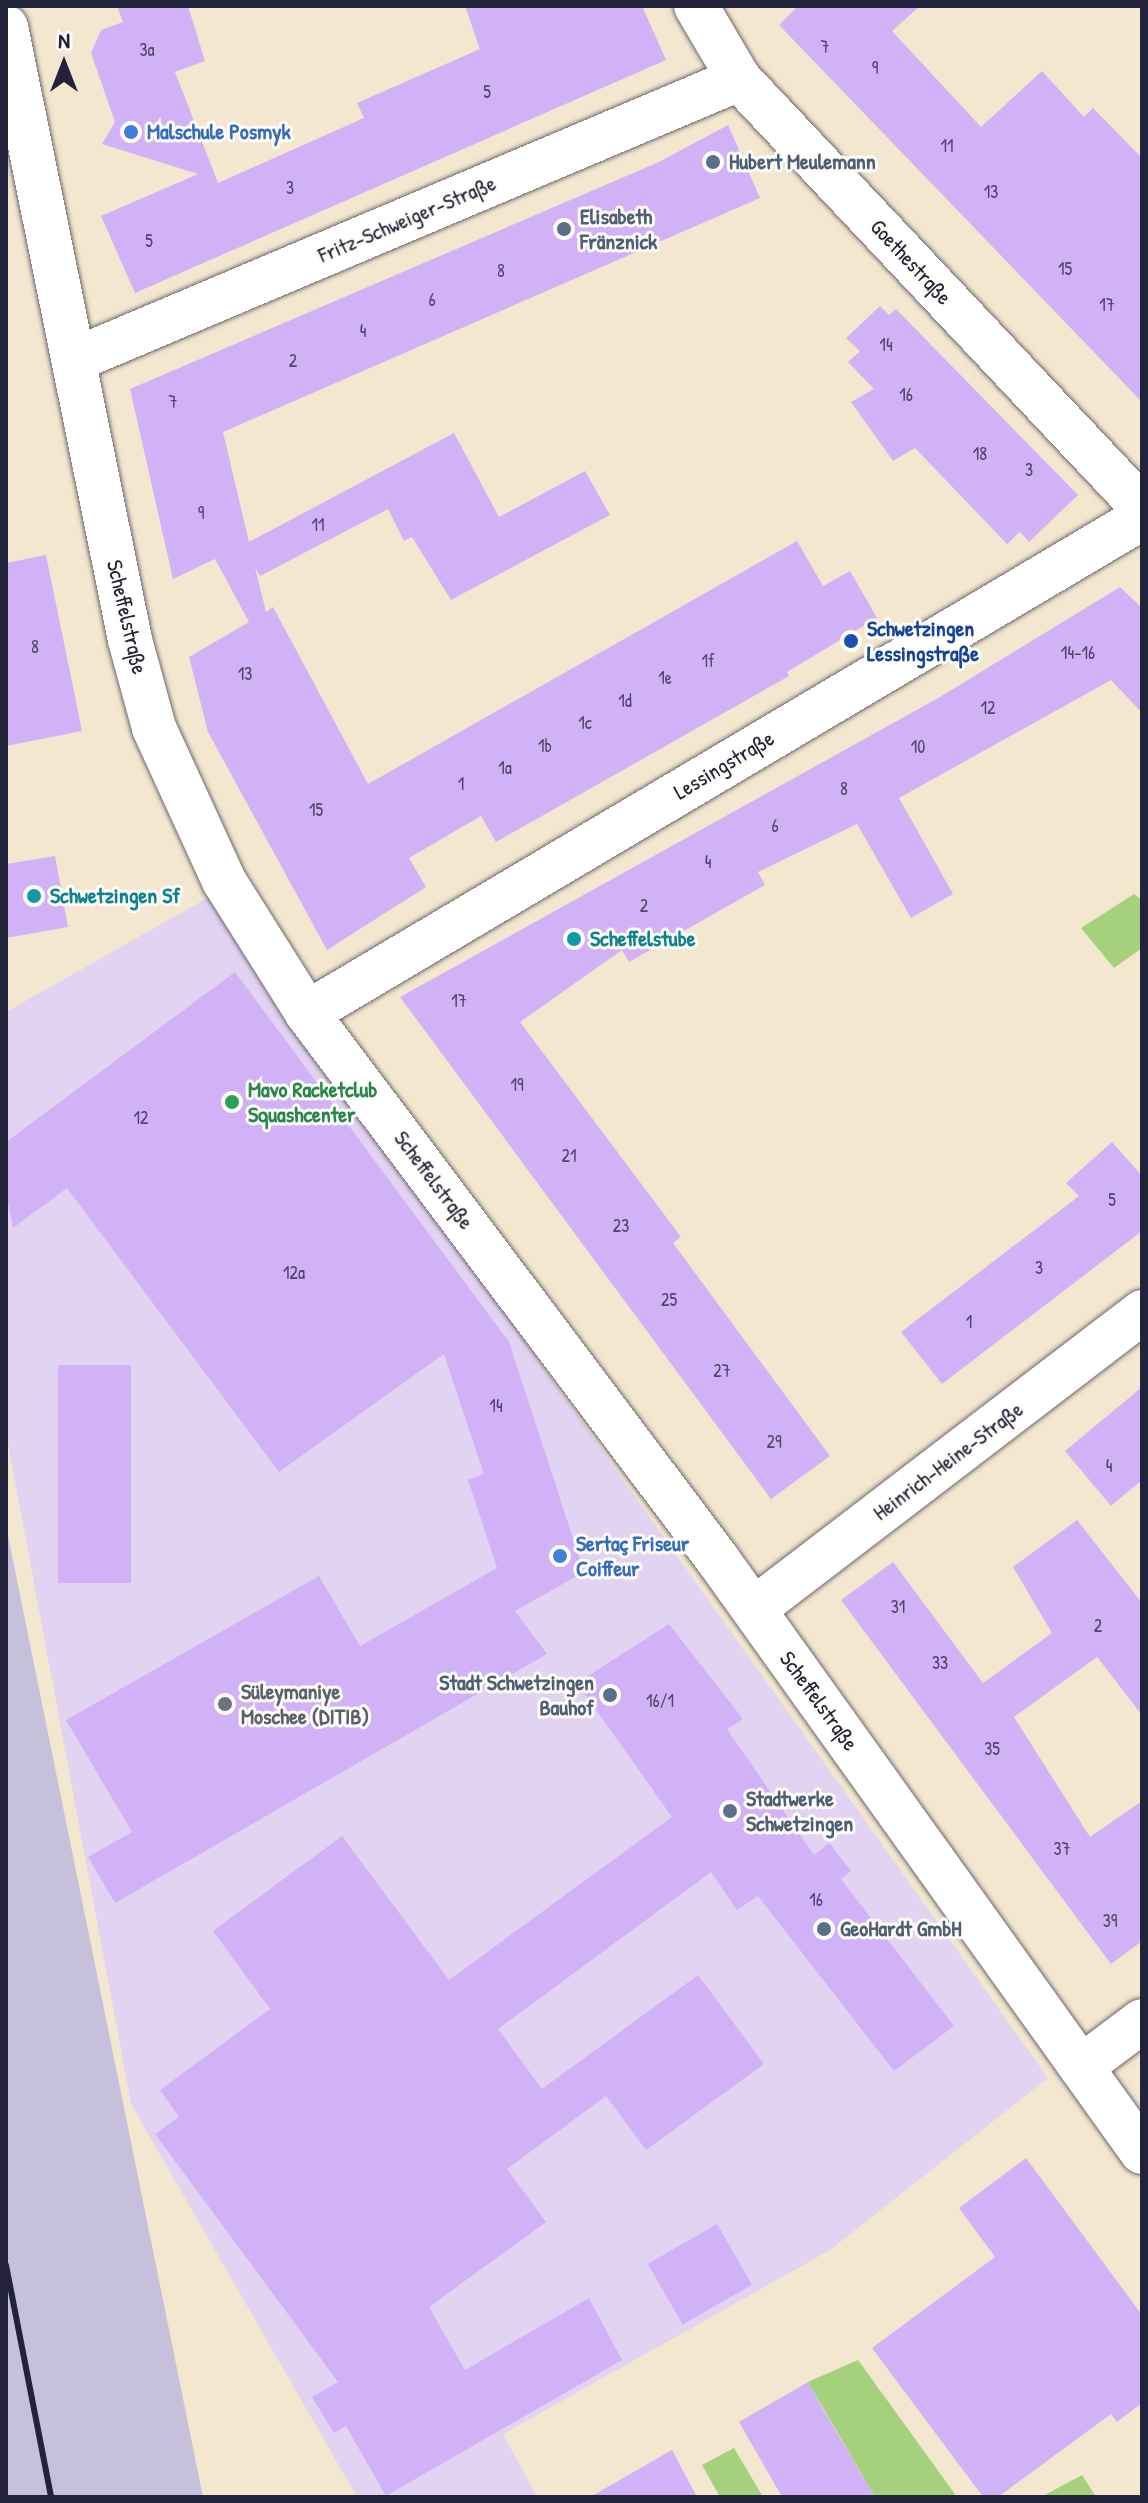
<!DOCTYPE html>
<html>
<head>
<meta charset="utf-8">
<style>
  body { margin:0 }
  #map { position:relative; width:1148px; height:2503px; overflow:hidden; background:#f4e7cf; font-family:"Patrick Hand",sans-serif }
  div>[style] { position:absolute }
  .built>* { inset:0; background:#e3d3f2 }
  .industrial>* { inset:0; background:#c6c0da }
  .green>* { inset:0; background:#a5d17d }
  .building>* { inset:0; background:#d2b2f7; transform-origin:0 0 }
  .roads { filter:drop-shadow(0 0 2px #6c676f) drop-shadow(0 0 2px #6c676f) }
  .street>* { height:44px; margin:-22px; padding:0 22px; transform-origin:22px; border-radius:22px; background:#fff }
  .rail>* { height:6px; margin:-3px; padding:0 3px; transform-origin:3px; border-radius:3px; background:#22223b }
  .dots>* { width:22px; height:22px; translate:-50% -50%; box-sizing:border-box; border:4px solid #fdfcf7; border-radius:50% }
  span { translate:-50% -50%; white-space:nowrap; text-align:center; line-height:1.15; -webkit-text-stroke:6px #fdfcf7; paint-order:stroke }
  .number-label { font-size:18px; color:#4e466a }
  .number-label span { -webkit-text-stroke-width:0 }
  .shop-label { font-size:22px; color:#366cbe; font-weight:700 }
  .left { translate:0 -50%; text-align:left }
  .service-label { font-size:22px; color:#4e5e75; font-weight:700 }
  .right { translate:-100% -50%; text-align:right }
  .street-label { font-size:22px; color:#22223b }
  .transit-label { font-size:22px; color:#164399; font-weight:700 }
  .culture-label { font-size:22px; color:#0d838f; font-weight:700 }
  .leisure-label { font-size:22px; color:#27864d; font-weight:700 }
  .worship-label { font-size:22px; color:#5b616d; font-weight:700 }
  .frame { position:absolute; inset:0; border:8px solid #22223b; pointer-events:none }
  .north { position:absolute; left:24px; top:24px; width:80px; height:80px; -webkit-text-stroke:6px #fdfcf7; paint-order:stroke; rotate:0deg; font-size:22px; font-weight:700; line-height:32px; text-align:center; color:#22223b }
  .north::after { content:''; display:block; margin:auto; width:28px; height:36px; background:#22223b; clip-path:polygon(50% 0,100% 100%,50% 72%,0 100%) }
</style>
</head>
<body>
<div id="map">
  <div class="built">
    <i style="clip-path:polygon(209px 897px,1048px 2078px,830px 2250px,503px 2434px,537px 2497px,357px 2497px,131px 2104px,6px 1433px,6px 1012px)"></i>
  </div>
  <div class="industrial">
    <i style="clip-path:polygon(6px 1526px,203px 2497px,6px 2497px)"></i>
  </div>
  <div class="green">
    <i style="clip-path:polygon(1134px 894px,1142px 900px,1142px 948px,1114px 968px,1081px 928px)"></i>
    <i style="clip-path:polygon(858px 2360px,957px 2497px,875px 2497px,808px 2382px)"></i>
    <i style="clip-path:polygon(734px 2448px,763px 2497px,720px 2497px,702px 2465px)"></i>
    <i style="clip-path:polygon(1082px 2475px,1096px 2497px,1041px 2497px)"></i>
  </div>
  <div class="building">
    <i style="clip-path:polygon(117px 6px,188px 6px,205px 61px,175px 72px,218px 183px,364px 118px,357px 103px,480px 49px,465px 6px,642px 6px,666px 60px,135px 293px,101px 216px,198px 174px,102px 144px,115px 122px,91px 53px,101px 30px,123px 22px)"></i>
    <i style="clip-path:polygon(798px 6px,920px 6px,892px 31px,981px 127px,1042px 71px,1084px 117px,1093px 108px,1142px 158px,1142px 402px,779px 25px)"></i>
    <i style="clip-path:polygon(728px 125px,760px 198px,223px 432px,249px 542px,454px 433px,499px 517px,585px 471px,610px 515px,451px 600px,412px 537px,404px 541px,388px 509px,260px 576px,255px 567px,266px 612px,273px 607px,368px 784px,797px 541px,823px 586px,850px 571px,877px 618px,787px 672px,789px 676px,496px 842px,481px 816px,409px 858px,426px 887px,327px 950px,208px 732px,189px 657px,249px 622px,215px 559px,173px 579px,130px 389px,659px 162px)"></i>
    <i style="clip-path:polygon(880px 306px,889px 315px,896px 309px,1078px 495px,1029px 542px,1020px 532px,1007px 544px,915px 448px,893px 461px,851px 402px,874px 389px,848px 362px,860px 351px,846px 338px)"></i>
    <i style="clip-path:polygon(46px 555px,82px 731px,6px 746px,6px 563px)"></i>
    <i style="clip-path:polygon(1120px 587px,1142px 608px,1142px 713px,1111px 680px,899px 798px,953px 894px,911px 918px,857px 824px,758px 872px,765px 885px,629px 962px,622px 950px,520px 1022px,681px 1237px,673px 1243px,830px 1456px,771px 1499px,400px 997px,940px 697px)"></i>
    <i style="clip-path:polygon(55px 856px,68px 927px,6px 938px,6px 864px)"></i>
    <i style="clip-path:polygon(235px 972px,509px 1342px,584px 1572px,515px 1611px,547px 1654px,115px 1903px,88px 1857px,132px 1832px,66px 1720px,319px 1576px,360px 1646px,497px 1568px,468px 1480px,484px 1474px,444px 1354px,279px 1472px,67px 1188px,13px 1228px,6px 1193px,6px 1142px)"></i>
    <i style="clip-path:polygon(1112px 1142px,1142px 1176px,1142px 1231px,942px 1384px,901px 1332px,1079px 1196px,1066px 1183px)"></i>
    <i style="left:58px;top:1365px;width:73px;height:218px"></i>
    <i style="clip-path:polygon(1142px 1387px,1142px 1480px,1111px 1506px,1065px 1451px)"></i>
    <i style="clip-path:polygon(1077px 1520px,1142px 1603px,1142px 1715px,1097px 1657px,1014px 1717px,1090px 1837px,1142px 1801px,1142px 1941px,1111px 1964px,841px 1600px,893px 1562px,983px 1683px,1052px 1633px,1013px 1567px)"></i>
    <i style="clip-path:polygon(669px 1624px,743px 1719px,727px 1729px,814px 1855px,829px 1843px,851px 1871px,841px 1879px,954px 2026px,894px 2071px,758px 1896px,737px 1910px,711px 1872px,498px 2029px,542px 2089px,698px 1975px,764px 2064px,646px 2150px,606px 2096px,507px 2169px,546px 2222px,429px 2307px,465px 2370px,589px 2298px,622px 2360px,386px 2496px,346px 2426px,334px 2433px,312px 2397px,338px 2382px,155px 2134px,179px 2117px,160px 2090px,270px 2009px,213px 1931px,342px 1836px,449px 1980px,672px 1817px,577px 1683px)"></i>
    <i style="clip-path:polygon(1026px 2158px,1142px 2315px,1142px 2403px,1117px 2422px,1111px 2414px,998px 2497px,983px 2497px,872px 2348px,995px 2257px,959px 2208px)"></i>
    <i style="left:717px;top:2224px;width:70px;height:80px;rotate:60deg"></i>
    <i style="clip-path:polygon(808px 2382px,823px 2409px,875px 2497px,782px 2497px,739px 2422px)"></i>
    <i style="clip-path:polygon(672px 2450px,697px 2497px,590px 2497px)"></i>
  </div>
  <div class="roads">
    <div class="street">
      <i style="left:696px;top:6px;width:85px;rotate:59.5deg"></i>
      <i style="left:739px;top:79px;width:588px;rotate:46.72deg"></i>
      <i style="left:6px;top:27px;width:625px;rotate:78.56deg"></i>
      <i style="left:130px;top:640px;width:91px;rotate:74.7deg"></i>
      <i style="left:154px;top:728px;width:168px;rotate:65.4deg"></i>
      <i style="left:224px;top:881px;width:156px;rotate:57.8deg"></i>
      <i style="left:307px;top:1013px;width:684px;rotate:53.08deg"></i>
      <i style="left:718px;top:1560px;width:728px;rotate:54.39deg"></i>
      <i style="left:74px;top:360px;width:722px;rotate:-22.91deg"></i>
      <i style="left:307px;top:1013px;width:971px;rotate:-30.66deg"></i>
      <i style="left:754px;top:1609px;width:489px;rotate:-37.4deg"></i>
      <i style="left:1081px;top:2067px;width:76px;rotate:-37deg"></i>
    </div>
  </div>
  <div class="rail">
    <i style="left:6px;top:2265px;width:236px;rotate:79deg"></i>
  </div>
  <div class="dots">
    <i style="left:131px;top:132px;background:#3f7fe0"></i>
    <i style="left:713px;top:162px;background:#5c6f8a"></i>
    <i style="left:564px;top:229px;background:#5c6f8a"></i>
    <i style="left:851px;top:641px;background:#1a4fb4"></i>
    <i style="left:34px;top:896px;background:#0f9aa8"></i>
    <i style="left:574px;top:939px;background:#0f9aa8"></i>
    <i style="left:232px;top:1102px;background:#2e9e5b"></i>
    <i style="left:560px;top:1556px;background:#3f7fe0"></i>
    <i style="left:610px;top:1695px;background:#5c6f8a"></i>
    <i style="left:225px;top:1704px;background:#6b7280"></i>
    <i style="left:730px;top:1811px;background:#5c6f8a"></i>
    <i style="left:824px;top:1929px;background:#5c6f8a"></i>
  </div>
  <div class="number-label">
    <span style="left:825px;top:47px">7</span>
    <span style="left:147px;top:50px">3a</span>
    <span style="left:875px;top:68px">9</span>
    <span style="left:487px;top:92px">5</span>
    <span style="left:947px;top:146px">11</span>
    <span style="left:290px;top:188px">3</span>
    <span style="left:991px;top:192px">13</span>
    <span style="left:149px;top:241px">5</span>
    <span style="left:1065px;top:269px">15</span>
    <span style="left:501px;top:271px">8</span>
    <span style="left:432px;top:300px">6</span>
    <span style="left:1107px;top:305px">17</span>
    <span style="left:363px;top:331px">4</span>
    <span style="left:886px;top:345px">14</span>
    <span style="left:293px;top:361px">2</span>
    <span style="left:906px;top:395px">16</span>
    <span style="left:173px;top:402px">7</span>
    <span style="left:980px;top:454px">18</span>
    <span style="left:1029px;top:470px">3</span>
    <span style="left:201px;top:513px">9</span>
    <span style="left:318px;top:525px">11</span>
    <span style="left:35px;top:647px">8</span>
    <span style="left:1078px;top:653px">14-16</span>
    <span style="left:708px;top:661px">1f</span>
    <span style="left:245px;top:674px">13</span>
    <span style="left:665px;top:678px">1e</span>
    <span style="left:625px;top:701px">1d</span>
    <span style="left:988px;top:708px">12</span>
    <span style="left:585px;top:723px">1c</span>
    <span style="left:545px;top:746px">1b</span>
    <span style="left:918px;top:747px">10</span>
    <span style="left:505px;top:768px">1a</span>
    <span style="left:461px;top:784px">1</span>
    <span style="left:844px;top:789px">8</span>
    <span style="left:316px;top:810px">15</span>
    <span style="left:775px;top:826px">6</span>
    <span style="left:708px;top:862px">4</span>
    <span style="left:644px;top:906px">2</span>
    <span style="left:459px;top:1001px">17</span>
    <span style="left:517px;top:1085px">19</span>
    <span style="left:141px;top:1118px">12</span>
    <span style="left:569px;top:1156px">21</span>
    <span style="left:1112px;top:1200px">5</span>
    <span style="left:621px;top:1226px">23</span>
    <span style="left:1039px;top:1268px">3</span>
    <span style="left:294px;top:1273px">12a</span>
    <span style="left:669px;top:1300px">25</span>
    <span style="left:969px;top:1322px">1</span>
    <span style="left:722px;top:1371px">27</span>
    <span style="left:496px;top:1406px">14</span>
    <span style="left:774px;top:1442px">29</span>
    <span style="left:1109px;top:1466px">4</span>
    <span style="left:898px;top:1607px">31</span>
    <span style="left:1098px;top:1626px">2</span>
    <span style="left:940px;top:1663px">33</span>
    <span style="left:660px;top:1701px">16/1</span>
    <span style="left:992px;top:1749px">35</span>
    <span style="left:1062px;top:1849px">37</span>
    <span style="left:816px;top:1900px">16</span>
    <span style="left:1110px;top:1921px">39</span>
  </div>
  <div class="shop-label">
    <span class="left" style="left:147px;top:132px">Malschule Posmyk</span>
    <span class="left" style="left:576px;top:1556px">Sertaç Friseur<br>Coiffeur</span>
  </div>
  <div class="service-label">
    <span class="left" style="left:729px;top:162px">Hubert Meulemann</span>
    <span class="left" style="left:580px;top:229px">Elisabeth<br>Fränznick</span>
    <span class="right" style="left:594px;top:1695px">Stadt Schwetzingen<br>Bauhof</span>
    <span class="left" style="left:746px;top:1811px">Stadtwerke<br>Schwetzingen</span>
    <span class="left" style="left:840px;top:1929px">GeoHardt GmbH</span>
  </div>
  <div class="street-label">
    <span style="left:407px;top:219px;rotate:-23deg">Fritz-Schweiger-Straße</span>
    <span style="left:911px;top:262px;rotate:47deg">Goethestraße</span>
    <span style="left:127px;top:617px;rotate:77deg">Scheffelstraße</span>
    <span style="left:724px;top:765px;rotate:-31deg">Lessingstraße</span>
    <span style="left:434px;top:1180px;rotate:53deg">Scheffelstraße</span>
    <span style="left:948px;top:1461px;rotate:-37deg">Heinrich-Heine-Straße</span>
    <span style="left:819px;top:1701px;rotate:54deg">Scheffelstraße</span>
  </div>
  <div class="transit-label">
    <span class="left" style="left:867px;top:641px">Schwetzingen<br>Lessingstraße</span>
  </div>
  <div class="culture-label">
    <span class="left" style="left:50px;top:896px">Schwetzingen Sf</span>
    <span class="left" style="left:590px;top:939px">Scheffelstube</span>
  </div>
  <div class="leisure-label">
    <span class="left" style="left:248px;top:1102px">Mavo Racketclub<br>Squashcenter</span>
  </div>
  <div class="worship-label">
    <span class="left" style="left:241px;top:1704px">Süleymaniye<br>Moschee (DITIB)</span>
  </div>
  <div class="frame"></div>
  <div class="north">N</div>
</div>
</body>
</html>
